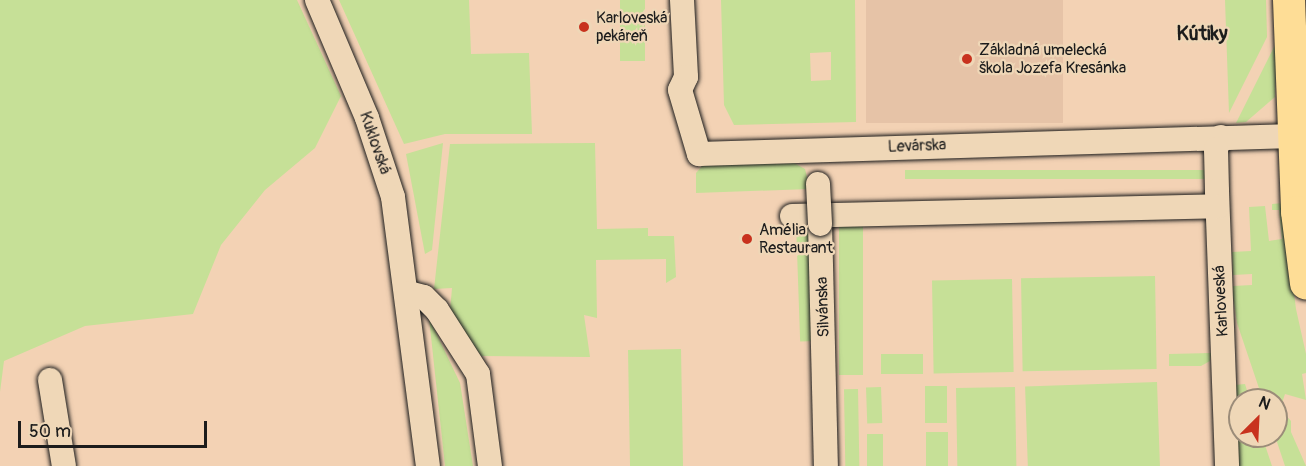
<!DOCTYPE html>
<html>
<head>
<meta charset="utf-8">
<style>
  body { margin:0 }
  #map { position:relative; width:1306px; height:466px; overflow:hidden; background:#f3d2b4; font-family:Pangolin,sans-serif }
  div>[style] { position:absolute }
  .built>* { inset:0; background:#e6c3a7; transform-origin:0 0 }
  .green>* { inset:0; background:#c6e097; transform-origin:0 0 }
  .roads { filter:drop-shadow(0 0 2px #1c1c1c) drop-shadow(0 0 2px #1c1c1c) }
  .minor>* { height:24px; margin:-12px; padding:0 12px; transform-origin:12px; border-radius:12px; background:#efd7b7 }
  .major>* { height:32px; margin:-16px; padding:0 16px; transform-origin:16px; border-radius:16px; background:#fedd96 }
  .bridges { filter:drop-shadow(0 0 2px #1c1c1c) drop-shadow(0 0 2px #1c1c1c) }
  .minor-bridge>* { height:24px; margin:-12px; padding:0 12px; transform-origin:12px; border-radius:12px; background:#efd7b7 }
  .dots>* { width:16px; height:16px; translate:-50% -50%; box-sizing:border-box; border:3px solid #efd7b7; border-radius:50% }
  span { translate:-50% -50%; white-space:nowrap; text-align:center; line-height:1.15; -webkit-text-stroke:4.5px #efd7b7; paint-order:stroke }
  .poi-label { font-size:16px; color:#1c1c1c }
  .left { translate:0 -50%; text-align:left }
  .street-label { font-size:16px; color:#1c1c1c }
  .quarter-label { font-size:20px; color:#1c1c1c; font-weight:700 }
  .north { position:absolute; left:1228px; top:388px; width:60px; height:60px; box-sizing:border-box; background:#efd7b7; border:2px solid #9b8c79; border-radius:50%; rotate:24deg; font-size:16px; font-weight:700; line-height:24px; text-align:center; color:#1c1c1c }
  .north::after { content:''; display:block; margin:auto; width:21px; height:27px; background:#c8321e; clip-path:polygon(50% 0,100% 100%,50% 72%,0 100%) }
  .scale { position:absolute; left:18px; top:421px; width:189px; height:27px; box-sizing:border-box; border:3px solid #1c1c1c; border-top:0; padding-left:8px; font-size:18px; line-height:21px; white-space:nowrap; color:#1c1c1c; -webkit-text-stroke:4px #efd7b7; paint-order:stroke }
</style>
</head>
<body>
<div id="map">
  <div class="built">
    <i style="left:866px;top:0;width:197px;height:123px"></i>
  </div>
  <div class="green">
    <i style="clip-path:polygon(0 0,297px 0,341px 96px,315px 148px,265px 190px,221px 245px,193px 314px,85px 326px,4px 361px,0 392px)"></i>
    <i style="clip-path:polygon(339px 0,469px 0,471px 54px,529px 53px,532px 134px,445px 134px,404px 144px)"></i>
    <i style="left:620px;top:0;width:25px;height:61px"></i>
    <i style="clip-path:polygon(evenodd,721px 0,855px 0,856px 122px,734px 125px,724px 105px,721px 0,831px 52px,831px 80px,811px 81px,810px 53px,831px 52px)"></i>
    <i style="clip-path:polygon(1225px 0,1266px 0,1267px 37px,1229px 113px)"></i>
    <i style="clip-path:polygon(1277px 41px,1275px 97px,1246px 122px,1236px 123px)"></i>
    <i style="clip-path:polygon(443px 143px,432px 250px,425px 254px,406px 154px)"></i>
    <i style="clip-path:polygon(595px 143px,597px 229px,648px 228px,648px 236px,674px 236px,676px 277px,666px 283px,666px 259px,596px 260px,597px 318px,584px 315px,590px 357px,481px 356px,450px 311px,452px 288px,434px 289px,450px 144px)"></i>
    <i style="clip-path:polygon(794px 163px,805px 169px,810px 189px,696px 193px,696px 173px,703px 165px)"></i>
    <i style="left:1207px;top:170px;width:9px;height:302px;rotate:90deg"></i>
    <i style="clip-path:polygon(1283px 203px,1296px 309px,1306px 354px,1306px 373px,1302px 374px,1306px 400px,1285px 394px,1280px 409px,1291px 421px,1291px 432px,1306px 466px,1285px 466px,1275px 436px,1276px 400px,1263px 400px,1237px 323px,1233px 296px,1233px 286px,1252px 285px,1252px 274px,1233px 275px,1232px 252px,1251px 251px,1249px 207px,1265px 206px,1269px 241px,1282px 239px,1279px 210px,1272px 210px,1272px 204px)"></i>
    <i style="left:839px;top:219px;width:24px;height:156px"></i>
    <i style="left:812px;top:222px;width:119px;height:16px;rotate:88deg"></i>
    <i style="left:1155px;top:276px;width:93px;height:134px;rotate:89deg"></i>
    <i style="left:1012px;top:279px;width:93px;height:80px;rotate:89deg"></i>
    <i style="clip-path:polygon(429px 318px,460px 383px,473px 466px,445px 466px)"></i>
    <i style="left:681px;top:349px;width:117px;height:53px;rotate:89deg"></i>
    <i style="clip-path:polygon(1211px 353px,1210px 361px,1201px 366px,1169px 366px,1169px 354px)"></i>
    <i style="left:881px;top:354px;width:42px;height:20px"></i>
    <i style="left:1157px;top:382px;width:84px;height:132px;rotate:88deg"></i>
    <i style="clip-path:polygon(1245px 384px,1250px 400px,1240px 400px,1240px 436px,1262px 436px,1272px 466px,1237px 466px,1234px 385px)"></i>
    <i style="left:925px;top:386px;width:22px;height:37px"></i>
    <i style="left:881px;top:387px;width:36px;height:15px;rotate:88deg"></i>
    <i style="left:1015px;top:387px;width:79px;height:59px;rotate:89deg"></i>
    <i style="left:858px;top:389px;width:77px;height:14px;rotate:89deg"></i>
    <i style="left:926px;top:432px;width:22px;height:34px"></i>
    <i style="left:867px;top:434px;width:16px;height:32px"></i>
  </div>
  <div class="roads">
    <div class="minor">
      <i style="left:317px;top:0;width:128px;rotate:67deg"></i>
      <i style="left:367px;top:118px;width:83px;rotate:71.8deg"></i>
      <i style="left:393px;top:197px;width:271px;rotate:82.6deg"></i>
      <i style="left:682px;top:0;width:77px;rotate:87deg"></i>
      <i style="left:686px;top:77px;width:14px;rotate:115deg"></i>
      <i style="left:680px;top:90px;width:67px;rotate:73.5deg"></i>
      <i style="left:699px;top:154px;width:594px;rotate:-1.74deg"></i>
      <i style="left:1221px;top:137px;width:13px;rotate:113deg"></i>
      <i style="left:1216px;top:149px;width:42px;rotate:88.6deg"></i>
      <i style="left:1217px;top:191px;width:275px;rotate:87.9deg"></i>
      <i style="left:792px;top:216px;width:425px;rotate:-1.3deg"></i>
      <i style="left:820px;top:224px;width:242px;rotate:88.6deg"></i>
      <i style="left:408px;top:293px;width:16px;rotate:14deg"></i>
      <i style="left:424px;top:297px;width:18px;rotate:45deg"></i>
      <i style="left:437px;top:310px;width:76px;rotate:57.4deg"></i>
      <i style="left:478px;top:374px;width:93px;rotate:82.6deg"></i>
      <i style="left:50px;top:380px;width:87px;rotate:80.8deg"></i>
    </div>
    <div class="major">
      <i style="left:1289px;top:0;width:212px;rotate:87.8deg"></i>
      <i style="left:1297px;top:212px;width:72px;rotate:82.8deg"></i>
    </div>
  </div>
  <div class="bridges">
    <div class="minor-bridge">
      <i style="left:818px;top:184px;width:40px;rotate:87.1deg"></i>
    </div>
  </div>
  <div class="dots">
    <i style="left:584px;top:27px;background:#c8321e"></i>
    <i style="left:967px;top:59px;background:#c8321e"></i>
    <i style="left:747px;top:239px;background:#c8321e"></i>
  </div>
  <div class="poi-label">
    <span class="left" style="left:596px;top:27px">Karloveská<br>pekáreň</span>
    <span class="left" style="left:979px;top:59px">Základná umelecká<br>škola Jozefa Kresánka</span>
    <span class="left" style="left:759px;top:239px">Amélia<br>Restaurant</span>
  </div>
  <div class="street-label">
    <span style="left:375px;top:143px;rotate:71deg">Kuklovská</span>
    <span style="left:917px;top:146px;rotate:-2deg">Levárska</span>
    <span style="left:1221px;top:301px;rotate:-93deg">Karloveská</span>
    <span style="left:823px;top:307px;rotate:-92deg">Silvánska</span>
  </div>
  <div class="quarter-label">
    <span style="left:1202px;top:33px">Kútiky</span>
  </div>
  <div class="north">N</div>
  <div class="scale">50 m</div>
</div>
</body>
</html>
